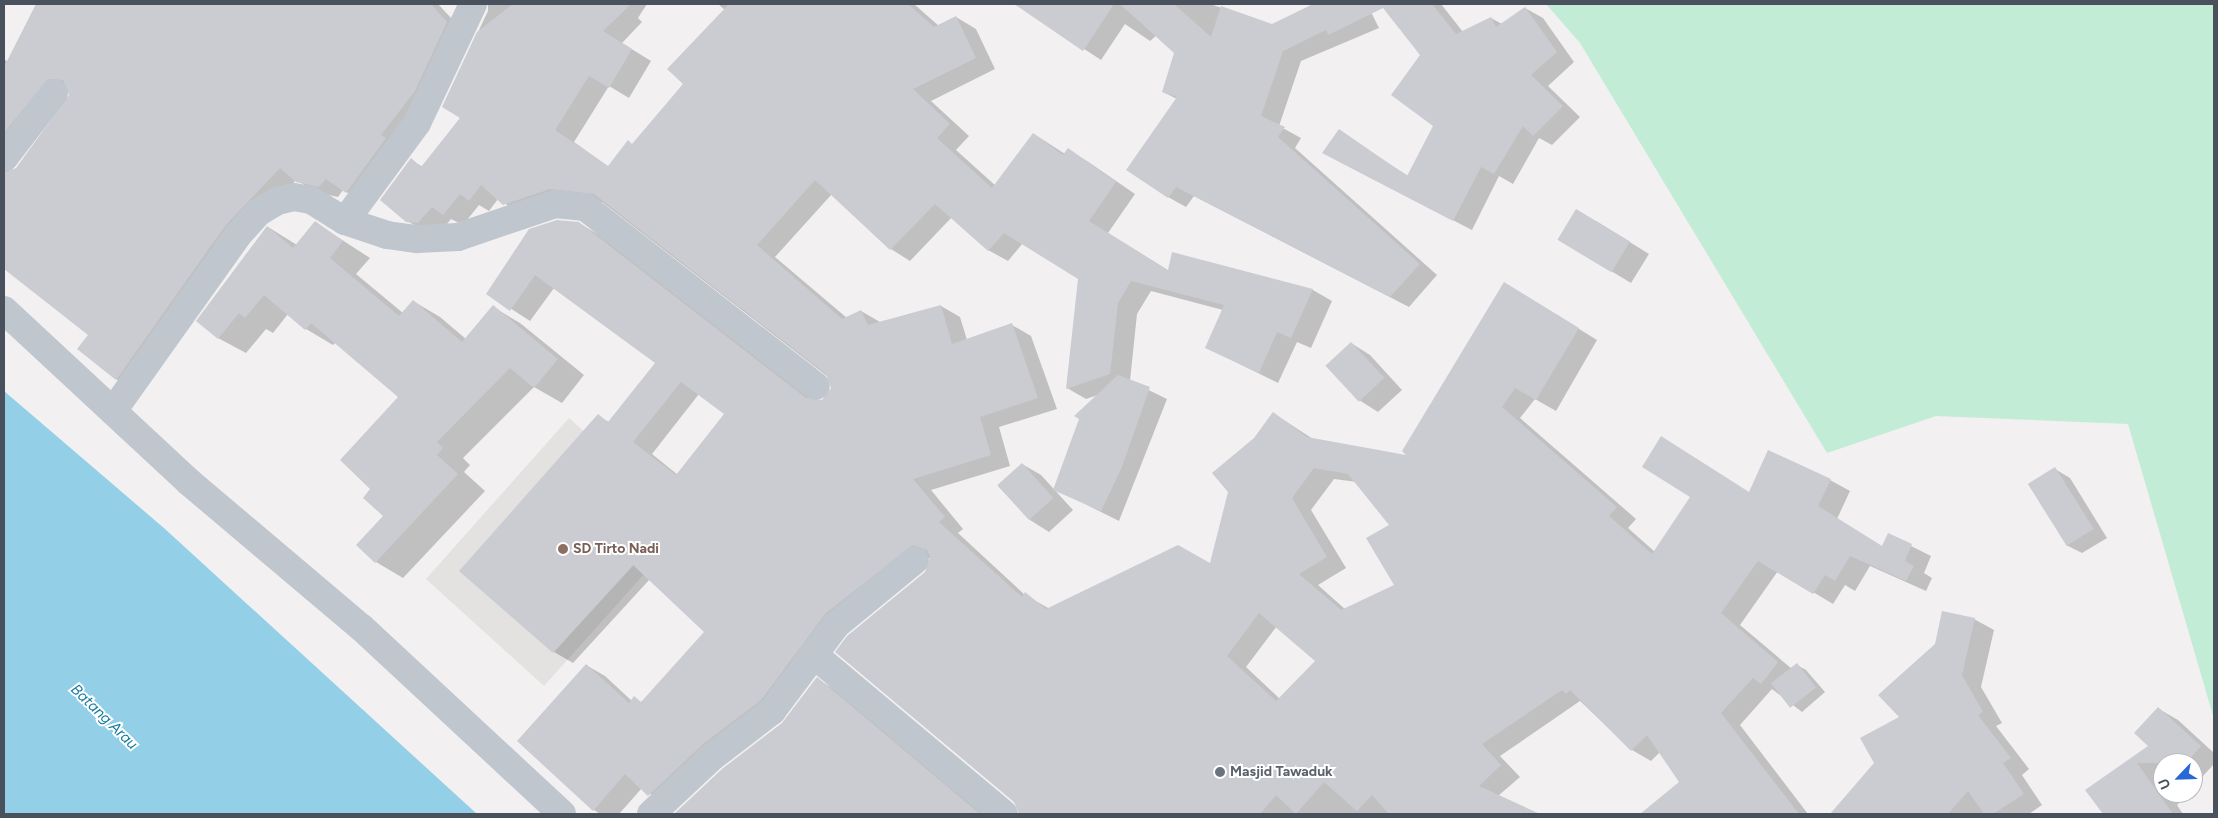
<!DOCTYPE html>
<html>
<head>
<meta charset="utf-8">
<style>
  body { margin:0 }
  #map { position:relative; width:2218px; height:818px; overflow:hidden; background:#f2f0f0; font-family:Figtree,sans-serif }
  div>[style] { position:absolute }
  .education>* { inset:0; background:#e3e2e1 }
  .green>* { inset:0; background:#c2ecd6 }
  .water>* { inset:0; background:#93cfe6 }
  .shadow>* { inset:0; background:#0003 }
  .building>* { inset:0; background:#caccd2; transform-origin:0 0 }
  .minor>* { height:28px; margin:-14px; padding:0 14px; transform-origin:14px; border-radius:14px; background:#bfc6ce }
  .tertiary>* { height:28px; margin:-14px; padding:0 14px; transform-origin:14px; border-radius:14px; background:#bfc6ce }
  .dots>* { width:14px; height:14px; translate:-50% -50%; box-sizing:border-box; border:2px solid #fff; border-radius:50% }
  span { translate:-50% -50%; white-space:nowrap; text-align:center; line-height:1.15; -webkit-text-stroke:4px #fff; paint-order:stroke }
  .education-label { font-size:14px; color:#785e54; font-weight:700 }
  .left { translate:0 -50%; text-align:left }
  .worship-label { font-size:14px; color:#5b616d; font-weight:700 }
  .water-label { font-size:15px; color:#177ba2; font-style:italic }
  .frame { position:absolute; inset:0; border:5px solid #49525c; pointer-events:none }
  .north { position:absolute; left:2153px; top:753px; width:50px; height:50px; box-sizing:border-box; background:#fff; border:1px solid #b6babe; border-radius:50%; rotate:246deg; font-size:14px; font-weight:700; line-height:20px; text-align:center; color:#49525c }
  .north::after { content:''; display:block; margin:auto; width:18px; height:22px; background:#2767d6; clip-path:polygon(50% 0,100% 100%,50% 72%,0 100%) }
</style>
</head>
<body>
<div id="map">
  <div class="education">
    <i style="clip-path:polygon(evenodd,569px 418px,688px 525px,544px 686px,426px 579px,569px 418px,669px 527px,553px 653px,515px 618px,669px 527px)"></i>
  </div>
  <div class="green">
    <i style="clip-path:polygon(1546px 4px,2214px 4px,2214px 719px,2128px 424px,1936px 416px,1827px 453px,1580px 43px)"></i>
  </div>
  <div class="water">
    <i style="clip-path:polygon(4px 391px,165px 529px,477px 814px,4px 814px)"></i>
  </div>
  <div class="shadow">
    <i style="clip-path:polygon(evenodd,38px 4px,438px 4px,465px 33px,365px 203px,343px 190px,338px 197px,316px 192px,296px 180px,244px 236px,134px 390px,116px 379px,90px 335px,4px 266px,4px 59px,8px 62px,38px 4px,70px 90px,68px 103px,17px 169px,8px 173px,9px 160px,60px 94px,70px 90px)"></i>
    <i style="clip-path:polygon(evenodd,488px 4px,647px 4px,638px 18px,642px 22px,622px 43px,651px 61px,629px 98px,609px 86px,574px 142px,609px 167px,633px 145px,684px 83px,725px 10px,718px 4px,914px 4px,939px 26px,956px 17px,976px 29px,995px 69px,931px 101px,969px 136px,956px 150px,996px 186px,1034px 134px,1065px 154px,1068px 150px,1087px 161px,1135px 194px,1108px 233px,1169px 271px,1173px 253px,1313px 290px,1332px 301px,1311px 348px,1297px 342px,1278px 383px,1207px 348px,1223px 310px,1151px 291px,1137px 314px,1130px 381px,1167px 399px,1119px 521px,1055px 489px,1098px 395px,1086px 399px,1067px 388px,1079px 278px,1023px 243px,1008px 261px,988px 250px,952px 217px,910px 261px,891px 249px,832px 194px,775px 257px,847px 318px,861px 311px,880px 322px,941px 306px,960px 317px,967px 340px,1012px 325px,1031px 336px,1057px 409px,999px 427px,1010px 466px,931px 490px,963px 529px,958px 533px,1025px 595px,1050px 609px,1211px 564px,1255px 439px,1273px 413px,1313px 439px,1409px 457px,1524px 295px,1597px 340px,1556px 411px,1535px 399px,1520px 418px,1636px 519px,1628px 528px,1655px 552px,1750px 493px,1830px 480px,1850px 491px,1837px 519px,1883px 547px,1889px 535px,1931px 556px,1924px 573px,1932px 578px,1926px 591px,1870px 566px,1855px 591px,1845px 585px,1833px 604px,1778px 571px,1740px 625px,1792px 669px,1797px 665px,1806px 670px,1825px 692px,1802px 712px,1772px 689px,1740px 725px,1808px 814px,1642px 814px,1681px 782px,1660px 752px,1651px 761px,1632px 750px,1580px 701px,1500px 756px,1520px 777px,1498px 796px,1537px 814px,1196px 814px,1162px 791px,1180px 814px,1020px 814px,926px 573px,931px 565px,930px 558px,925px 558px,668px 806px,642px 788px,619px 814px,600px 814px,594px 810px,586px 665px,605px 676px,632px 701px,635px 698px,642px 703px,706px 632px,650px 579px,573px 663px,554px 652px,598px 416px,609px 422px,657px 363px,554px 288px,530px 321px,488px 294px,579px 223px,599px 235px,812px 400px,823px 402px,830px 396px,832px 380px,602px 202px,571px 200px,524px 216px,498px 199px,489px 211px,479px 205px,463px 225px,451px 219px,439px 234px,427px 232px,407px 221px,411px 160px,423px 167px,461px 117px,443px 106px,488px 11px,488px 4px,699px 394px,726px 413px,678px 475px,652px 454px,699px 394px,488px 4px,1334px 479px,1357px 482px,1391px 525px,1395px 586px,1346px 610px,1318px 585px,1346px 568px,1311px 510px,1334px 479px,488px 4px,1277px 626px,1317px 661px,1280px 699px,1246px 667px,1277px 626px)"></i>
    <i style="clip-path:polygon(1047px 4px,1210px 4px,1272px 25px,1316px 4px,1367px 4px,1379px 28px,1301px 61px,1279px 126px,1301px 138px,1295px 148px,1437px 275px,1409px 307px,1194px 196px,1186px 207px,1168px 197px,1177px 99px,1163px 92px,1176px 52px,1157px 35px,1150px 41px,1125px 24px,1101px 60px,1037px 18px)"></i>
    <i style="clip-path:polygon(1393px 4px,1441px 4px,1463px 32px,1491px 18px,1502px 24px,1525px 8px,1543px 18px,1574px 62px,1548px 86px,1580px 117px,1552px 145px,1539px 138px,1513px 184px,1499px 176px,1472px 230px,1342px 163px,1339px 131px,1408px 176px,1434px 126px,1421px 55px,1386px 9px)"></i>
    <i style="clip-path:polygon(1596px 221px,1649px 254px,1631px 283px,1558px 239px)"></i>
    <i style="clip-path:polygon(316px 223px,370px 258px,356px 274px,403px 313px,413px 301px,440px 317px,466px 339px,493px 307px,520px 323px,584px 375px,562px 403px,534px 387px,463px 458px,470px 465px,464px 472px,485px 491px,403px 578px,376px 562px,384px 516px,372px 489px,400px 397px,336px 342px,333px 345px,306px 329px,288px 314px,273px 333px,266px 329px,246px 353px,218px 338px,198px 321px,268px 227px,297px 245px)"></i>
    <i style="clip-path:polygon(1351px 343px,1370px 355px,1402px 390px,1378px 412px,1359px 400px)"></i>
    <i style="clip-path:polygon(1022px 464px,1041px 475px,1073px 510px,1049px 532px,1030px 520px,998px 486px)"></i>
    <i style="clip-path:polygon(2055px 469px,2070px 478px,2107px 538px,2082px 553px,2066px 545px)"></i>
    <i style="clip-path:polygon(1974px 619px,1994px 630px,1981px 687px,2002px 723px,1996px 726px,2029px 769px,2022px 775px,2042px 805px,2029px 814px,1831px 814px,1875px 763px,1901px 718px)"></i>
    <i style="clip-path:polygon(817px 679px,836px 690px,984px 814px,675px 814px,723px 770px,783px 724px)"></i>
    <i style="clip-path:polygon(2159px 709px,2178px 720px,2214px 753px,2214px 764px,2193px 787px,2193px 763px,2163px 763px,2163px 793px,2188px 793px,2177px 805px,2183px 814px,2104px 814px,2087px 790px,2150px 746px)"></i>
  </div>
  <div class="building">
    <i style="clip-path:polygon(36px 4px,431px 4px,447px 22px,415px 91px,381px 135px,386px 138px,346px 193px,326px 179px,319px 187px,296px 182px,280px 168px,225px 226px,116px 380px,77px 349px,88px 335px,4px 269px,4px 173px,16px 168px,69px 95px,63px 80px,48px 79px,4px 133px,4px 67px)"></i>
    <i style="clip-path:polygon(evenodd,513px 4px,631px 4px,603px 31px,632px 49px,609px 88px,589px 76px,555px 130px,608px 166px,628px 140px,632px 144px,683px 84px,667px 69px,729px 4px,908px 4px,934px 27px,956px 16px,976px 58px,913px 89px,950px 124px,937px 138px,992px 188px,1033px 133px,1063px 155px,1068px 148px,1116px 182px,1089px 221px,1168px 270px,1172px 252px,1313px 289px,1291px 338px,1277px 332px,1259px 373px,1205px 348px,1224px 305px,1131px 281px,1118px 303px,1110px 374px,1066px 389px,1078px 279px,1004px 233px,988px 251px,935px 204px,890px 250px,815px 180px,757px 245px,842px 319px,861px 310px,868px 325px,941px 305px,952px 344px,1012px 323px,1038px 398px,980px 417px,991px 455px,913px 479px,945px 517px,939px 522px,1022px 597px,1025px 592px,1046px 609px,1178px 545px,1210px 563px,1228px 492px,1212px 473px,1254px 438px,1273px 412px,1307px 437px,1406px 455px,1402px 451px,1504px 282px,1579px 328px,1536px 400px,1515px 388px,1502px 407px,1617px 507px,1609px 516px,1652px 554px,1690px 497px,1642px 467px,1661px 436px,1749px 492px,1768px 450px,1831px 479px,1818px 506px,1882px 546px,1888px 533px,1912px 544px,1905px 561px,1914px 566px,1906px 581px,1850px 556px,1835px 581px,1825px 575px,1813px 594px,1758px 561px,1721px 613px,1778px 662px,1761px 684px,1753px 678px,1721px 713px,1799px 814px,1640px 814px,1679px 782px,1647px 735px,1631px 751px,1570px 690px,1566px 694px,1562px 690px,1482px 744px,1501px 765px,1479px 786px,1540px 814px,1389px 814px,1372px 795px,1357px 811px,1324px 782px,1296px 814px,1276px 795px,1260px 814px,1019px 814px,1014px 802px,835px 652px,847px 636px,925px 572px,930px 557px,927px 550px,913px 545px,826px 613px,761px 700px,702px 745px,648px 796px,625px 774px,593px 811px,517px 741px,586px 664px,629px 703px,634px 696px,641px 702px,704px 632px,633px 565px,553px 653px,459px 571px,598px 414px,608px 422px,655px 363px,535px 275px,510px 311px,486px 294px,529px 229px,557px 220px,579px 222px,806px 398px,822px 400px,831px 388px,826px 374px,594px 194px,550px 189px,503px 205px,481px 185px,469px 201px,460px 194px,443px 215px,432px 207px,418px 223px,406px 222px,380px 200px,411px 158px,421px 167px,460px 118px,442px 107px,477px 32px,513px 4px,681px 382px,724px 414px,676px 475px,633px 442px,681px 382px,513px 4px,1314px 468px,1348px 474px,1389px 525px,1366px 538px,1394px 585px,1341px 610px,1299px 574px,1327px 557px,1292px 498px,1314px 468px,513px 4px,1259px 613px,1315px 661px,1276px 701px,1227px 656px,1259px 613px)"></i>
    <i style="clip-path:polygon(1014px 4px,1114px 4px,1083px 51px)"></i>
    <i style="clip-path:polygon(1120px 4px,1174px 4px,1211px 37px,1221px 6px,1272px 24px,1313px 4px,1432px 4px,1456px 34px,1491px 17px,1496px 27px,1525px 7px,1557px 52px,1531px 75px,1563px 106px,1533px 136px,1523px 126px,1494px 174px,1481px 167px,1453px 221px,1322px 153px,1339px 129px,1407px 176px,1433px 126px,1391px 95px,1420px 55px,1383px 8px,1328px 35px,1326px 30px,1283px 51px,1261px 116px,1285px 127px,1278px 137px,1420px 264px,1390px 297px,1176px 187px,1168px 198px,1126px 170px,1177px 97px,1162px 92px,1174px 53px)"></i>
    <i style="left:1576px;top:209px;width:63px;height:36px;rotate:31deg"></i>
    <i style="clip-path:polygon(315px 221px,343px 241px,330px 258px,399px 316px,413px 300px,462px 342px,493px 305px,558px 359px,534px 388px,510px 368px,437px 442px,443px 448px,437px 455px,458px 474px,375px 563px,356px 545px,383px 516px,363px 498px,370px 489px,340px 460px,398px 397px,311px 323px,305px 330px,264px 295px,245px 318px,239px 313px,218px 339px,196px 321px,267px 226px,293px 248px)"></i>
    <i style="left:1351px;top:342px;width:49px;height:35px;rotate:47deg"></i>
    <i style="clip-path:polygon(1118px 375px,1150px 387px,1122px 467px,1101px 511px,1053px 490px,1079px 419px,1074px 416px)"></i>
    <i style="left:1022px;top:463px;width:47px;height:33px;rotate:48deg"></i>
    <i style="left:2055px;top:467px;width:73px;height:32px;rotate:58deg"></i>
    <i style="clip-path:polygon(1942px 611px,1975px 618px,1962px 675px,1983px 712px,1978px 715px,2011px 758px,2003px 763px,2024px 794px,1993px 814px,1984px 814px,1968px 791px,1948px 814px,1830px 814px,1874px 763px,1860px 738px,1899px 717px,1878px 695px,1935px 644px)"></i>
    <i style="left:1797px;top:663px;width:31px;height:33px;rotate:52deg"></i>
    <i style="clip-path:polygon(817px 677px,980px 814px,674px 814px,722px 769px,782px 723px)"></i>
    <i style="clip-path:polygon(2158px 707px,2201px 746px,2186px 763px,2137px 763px,2173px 814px,2103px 814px,2085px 790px,2148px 746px,2134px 733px)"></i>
  </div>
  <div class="minor">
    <i style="left:4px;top:158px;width:82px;rotate:-52.4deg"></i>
    <i style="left:345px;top:221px;width:122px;rotate:-53.7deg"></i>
    <i style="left:417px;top:123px;width:132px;rotate:-64.8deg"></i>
    <i style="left:113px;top:411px;width:216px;rotate:-54.6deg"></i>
    <i style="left:238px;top:235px;width:31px;rotate:-48deg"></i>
    <i style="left:259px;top:212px;width:21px;rotate:-31deg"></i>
    <i style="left:277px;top:201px;width:17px;rotate:-13deg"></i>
    <i style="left:294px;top:197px;width:17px;rotate:10deg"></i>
    <i style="left:311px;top:200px;width:40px;rotate:32deg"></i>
    <i style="left:345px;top:221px;width:44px;rotate:18.4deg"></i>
    <i style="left:387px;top:235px;width:30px;rotate:8deg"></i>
    <i style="left:417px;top:239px;width:41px;rotate:-2.8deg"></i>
    <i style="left:458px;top:237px;width:102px;rotate:-18.8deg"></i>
    <i style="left:555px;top:204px;width:30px;rotate:6deg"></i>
    <i style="left:585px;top:207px;width:292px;rotate:37.8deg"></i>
    <i style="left:813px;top:654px;width:249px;rotate:40deg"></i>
    <i style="left:651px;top:814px;width:83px;rotate:-43.1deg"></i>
    <i style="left:712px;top:757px;width:76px;rotate:-37.5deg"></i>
    <i style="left:772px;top:711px;width:107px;rotate:-53.3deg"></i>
    <i style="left:836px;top:625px;width:102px;rotate:-39.4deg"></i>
  </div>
  <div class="tertiary">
    <i style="left:4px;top:310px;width:253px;rotate:42.9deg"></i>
    <i style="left:189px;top:482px;width:226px;rotate:40.2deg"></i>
    <i style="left:362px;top:628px;width:273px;rotate:42.9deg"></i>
  </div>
  <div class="dots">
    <i style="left:563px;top:549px;background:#8d6e63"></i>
    <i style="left:1220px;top:772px;background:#6b7280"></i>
  </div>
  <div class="education-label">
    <span class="left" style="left:573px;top:549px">SD Tirto Nadi</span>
  </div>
  <div class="worship-label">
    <span class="left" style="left:1230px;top:772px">Masjid Tawaduk</span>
  </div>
  <div class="water-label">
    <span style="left:104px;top:717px;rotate:44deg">Batang Arau</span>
  </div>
  <div class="frame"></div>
  <div class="north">U</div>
</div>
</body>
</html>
